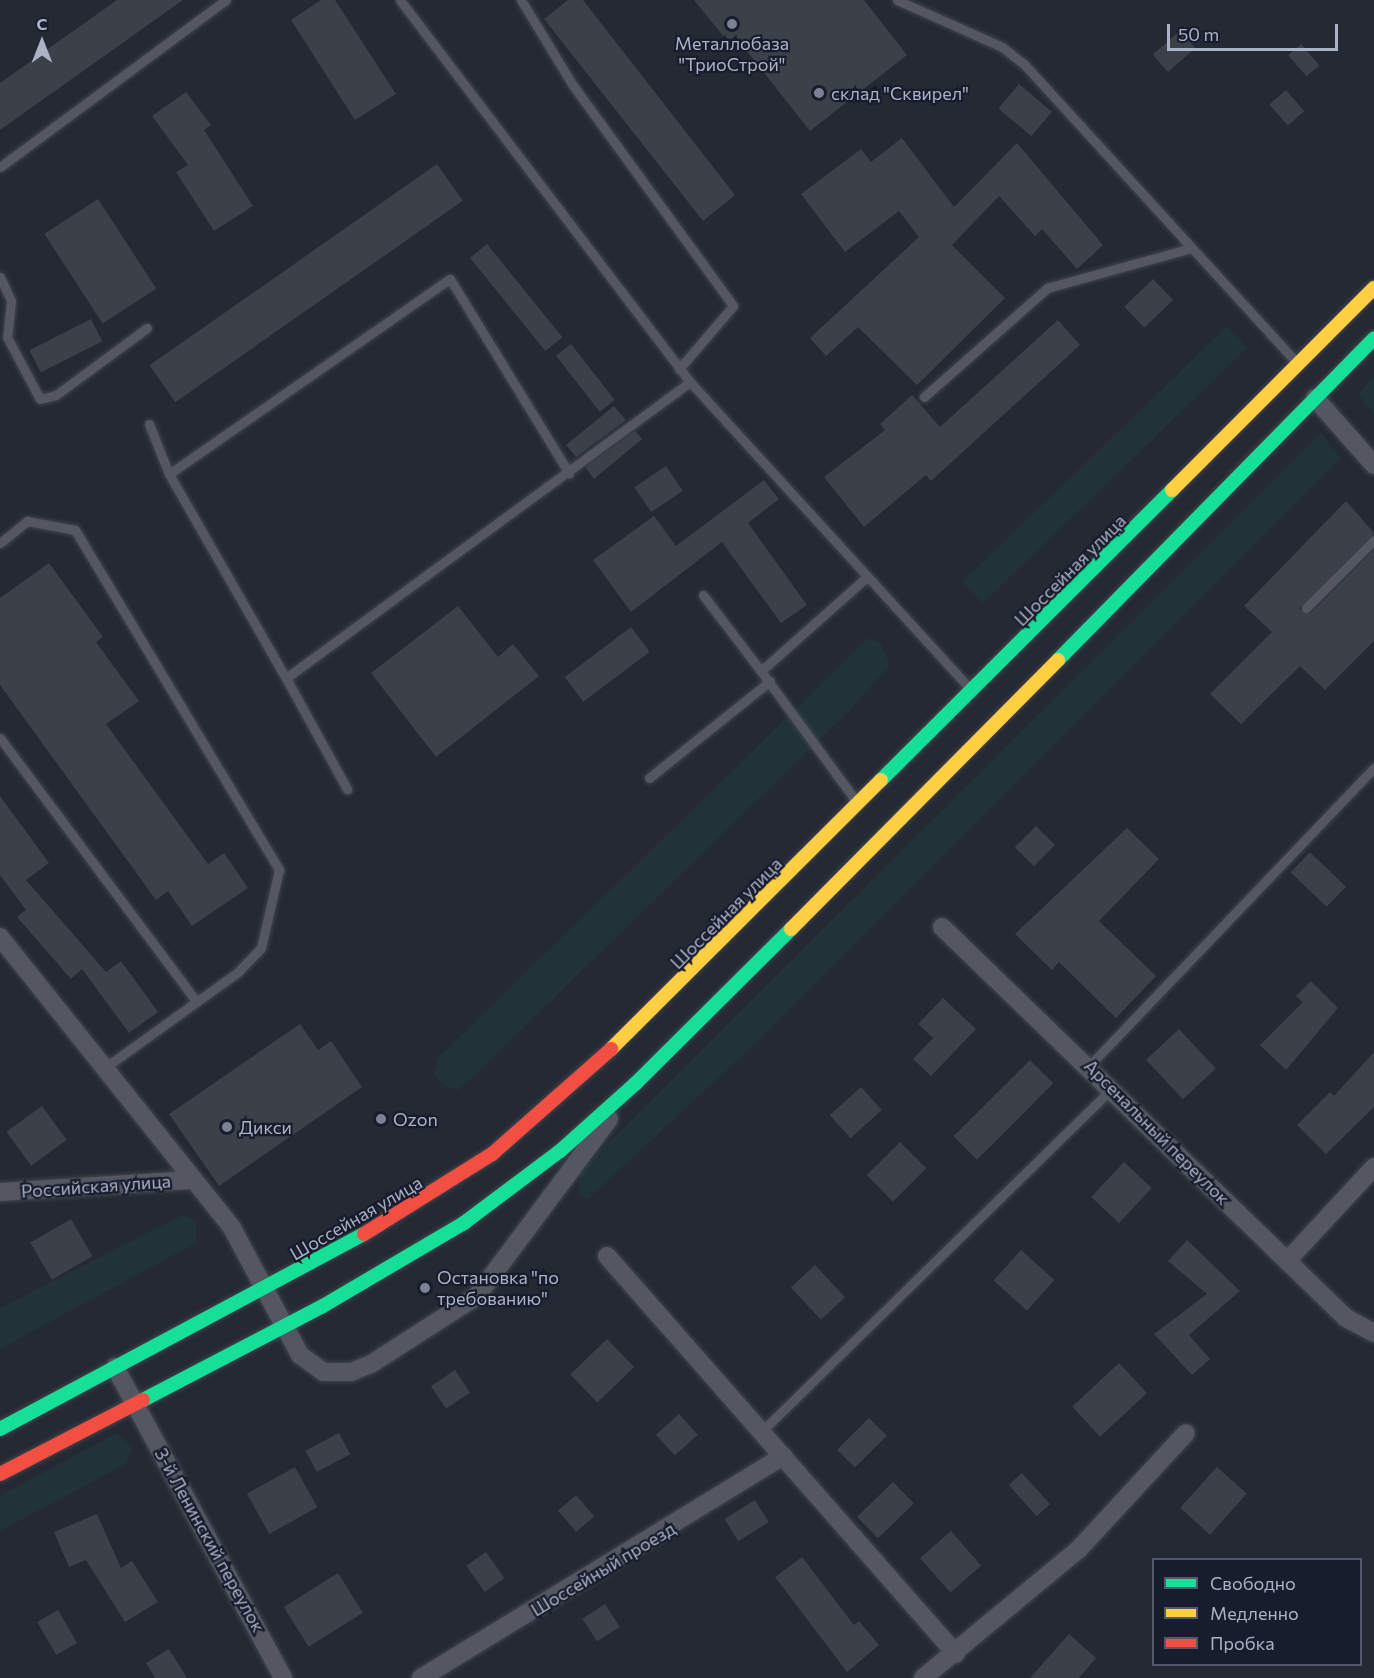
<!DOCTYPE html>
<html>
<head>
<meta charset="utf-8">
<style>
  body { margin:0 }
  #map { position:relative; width:1374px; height:1678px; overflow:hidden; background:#242933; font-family:Commissioner,sans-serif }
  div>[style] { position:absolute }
  .green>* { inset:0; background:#213239; transform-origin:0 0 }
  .building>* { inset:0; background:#3c4049; transform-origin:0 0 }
  .roads { filter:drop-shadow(0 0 2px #40434c) drop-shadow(0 0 2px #40434c) }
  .lane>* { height:9px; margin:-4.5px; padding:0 4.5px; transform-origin:4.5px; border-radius:4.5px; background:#545762 }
  .street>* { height:18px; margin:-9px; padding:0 9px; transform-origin:9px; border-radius:9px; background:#545762 }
  .fast>* { height:14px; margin:-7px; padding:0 7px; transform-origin:7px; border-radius:7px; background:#16e098 }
  .slow>* { height:14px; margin:-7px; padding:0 7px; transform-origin:7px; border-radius:7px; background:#ffcf43 }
  .jam>* { height:14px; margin:-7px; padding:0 7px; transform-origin:7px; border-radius:7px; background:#f24e42 }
  .dots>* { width:16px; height:16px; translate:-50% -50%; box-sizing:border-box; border:3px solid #181d2d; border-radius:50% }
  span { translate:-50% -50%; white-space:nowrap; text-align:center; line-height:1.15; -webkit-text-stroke:4.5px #181d2d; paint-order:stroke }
  .poi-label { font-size:18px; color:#acb2c6 }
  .left { translate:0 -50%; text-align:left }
  .street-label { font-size:18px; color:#acb2c6 }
  .legend { position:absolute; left:1152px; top:1558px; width:210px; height:108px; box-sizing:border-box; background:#181d2d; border:2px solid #53596a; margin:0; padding:8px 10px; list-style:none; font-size:18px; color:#acb2c6 }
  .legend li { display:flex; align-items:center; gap:12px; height:30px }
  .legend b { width:30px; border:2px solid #53596a }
  .north { position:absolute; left:12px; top:12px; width:60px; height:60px; -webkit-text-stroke:4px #181d2d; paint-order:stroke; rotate:0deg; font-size:16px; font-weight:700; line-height:24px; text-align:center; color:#acb2c6 }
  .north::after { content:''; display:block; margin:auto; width:21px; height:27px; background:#acb2c6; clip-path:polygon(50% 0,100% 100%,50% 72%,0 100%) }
  .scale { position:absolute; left:1167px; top:24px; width:171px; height:27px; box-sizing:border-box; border:3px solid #acb2c6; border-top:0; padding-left:8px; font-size:18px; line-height:21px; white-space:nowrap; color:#acb2c6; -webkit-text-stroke:4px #181d2d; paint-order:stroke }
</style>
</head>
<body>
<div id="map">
  <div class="green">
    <i style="left:1227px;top:326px;width:30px;height:368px;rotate:46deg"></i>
    <i style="clip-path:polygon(1374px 377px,1374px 415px,1358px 394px)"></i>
    <i style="clip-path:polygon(1321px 433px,1341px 458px,754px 1045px,587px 1200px,578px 1194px,579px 1175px,598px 1153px)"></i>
    <i style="clip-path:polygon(868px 638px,881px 643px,890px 665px,850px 710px,476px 1074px,459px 1090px,445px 1087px,433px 1074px,439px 1057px)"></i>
    <i style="clip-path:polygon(183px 1215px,196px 1220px,196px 1243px,0 1349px,0 1308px)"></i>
    <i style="clip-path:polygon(116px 1433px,132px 1447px,126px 1464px,0 1531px,0 1496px)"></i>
  </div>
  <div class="building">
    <i style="clip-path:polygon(117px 0,183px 0,0 130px,0 83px)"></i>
    <i style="clip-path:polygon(321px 0,335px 0,396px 94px,355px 120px,291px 20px)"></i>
    <i style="clip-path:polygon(568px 0,583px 0,735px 195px,703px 221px,544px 19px)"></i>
    <i style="clip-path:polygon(694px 0,864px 0,907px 55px,810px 131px,735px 36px,728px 42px)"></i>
    <i style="left:1180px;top:31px;width:23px;height:36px;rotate:49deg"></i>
    <i style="left:1301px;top:44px;width:28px;height:17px;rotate:49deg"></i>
    <i style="left:1019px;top:84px;width:43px;height:32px;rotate:40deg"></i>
    <i style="left:1286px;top:90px;width:28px;height:22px;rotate:49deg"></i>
    <i style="clip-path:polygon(186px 92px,211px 125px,204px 130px,253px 206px,214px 231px,176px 172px,188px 165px,152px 116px)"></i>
    <i style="clip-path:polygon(902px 138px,954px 207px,1017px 143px,1103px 245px,1077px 269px,1042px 229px,1035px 236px,999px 196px,952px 245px,1005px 298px,917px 385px,858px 327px,826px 356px,810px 338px,919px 237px,899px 211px,845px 252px,801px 194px,861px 149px,871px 162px)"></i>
    <i style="left:437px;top:164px;width:45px;height:351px;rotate:55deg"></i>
    <i style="left:98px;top:199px;width:107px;height:64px;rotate:57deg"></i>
    <i style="left:487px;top:244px;width:120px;height:22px;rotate:51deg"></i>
    <i style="left:1153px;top:279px;width:29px;height:40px;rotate:46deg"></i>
    <i style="left:91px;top:319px;width:25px;height:69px;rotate:63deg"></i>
    <i style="clip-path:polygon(1058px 320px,1080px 345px,931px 481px,926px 475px,864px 527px,824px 477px,885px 430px,880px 424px,912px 395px,940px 427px)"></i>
    <i style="left:571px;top:344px;width:71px;height:19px;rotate:52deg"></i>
    <i style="clip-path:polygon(614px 406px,626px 420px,576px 457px,566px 445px)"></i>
    <i style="clip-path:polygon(635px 431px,642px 439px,594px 479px,585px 467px)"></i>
    <i style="left:666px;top:466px;width:30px;height:38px;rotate:56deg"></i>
    <i style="clip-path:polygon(764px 480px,779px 499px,748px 523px,807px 605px,781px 623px,722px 542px,631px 612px,593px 560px,654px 516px,676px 546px)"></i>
    <i style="clip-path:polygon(1346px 501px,1374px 533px,1299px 609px,1311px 613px,1374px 550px,1374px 641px,1325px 690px,1300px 666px,1241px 724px,1210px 694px,1272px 632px,1244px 606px)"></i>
    <i style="clip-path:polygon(49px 563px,103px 637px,96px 642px,139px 701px,106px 724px,208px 864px,224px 853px,248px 888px,192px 926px,168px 891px,156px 900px,0 685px,0 598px)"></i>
    <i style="clip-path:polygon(458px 606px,498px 657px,513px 644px,539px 676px,436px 757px,371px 673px)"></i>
    <i style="left:631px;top:627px;width:31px;height:83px;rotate:53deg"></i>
    <i style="clip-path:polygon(0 796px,49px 863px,26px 880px,106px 972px,121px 961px,158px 1012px,129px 1033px,82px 969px,71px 979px,17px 917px,26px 910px,0 875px)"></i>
    <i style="left:1036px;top:826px;width:27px;height:30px;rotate:45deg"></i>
    <i style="clip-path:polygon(1127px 828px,1159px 859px,1099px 921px,1156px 976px,1116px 1018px,1059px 962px,1052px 970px,1015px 934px)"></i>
    <i style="left:1310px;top:852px;width:50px;height:28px;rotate:44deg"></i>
    <i style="clip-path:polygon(1311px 981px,1338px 1008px,1286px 1070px,1260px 1045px,1303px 1002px,1296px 996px)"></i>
    <i style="clip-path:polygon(943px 998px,976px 1029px,931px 1076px,913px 1059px,933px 1038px,918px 1024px)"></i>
    <i style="clip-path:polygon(300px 1024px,318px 1050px,331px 1041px,362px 1087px,219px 1186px,169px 1114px)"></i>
    <i style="left:1179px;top:1029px;width:54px;height:45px;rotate:47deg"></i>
    <i style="clip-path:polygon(1374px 1052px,1374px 1107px,1326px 1154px,1297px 1125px,1330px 1092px,1334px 1096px)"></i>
    <i style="left:1030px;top:1060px;width:33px;height:108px;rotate:45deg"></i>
    <i style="left:861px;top:1087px;width:31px;height:42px;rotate:48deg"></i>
    <i style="left:42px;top:1106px;width:42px;height:44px;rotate:54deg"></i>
    <i style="left:900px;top:1142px;width:37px;height:47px;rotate:45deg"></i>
    <i style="left:1124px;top:1162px;width:38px;height:48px;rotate:43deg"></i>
    <i style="left:71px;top:1219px;width:43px;height:47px;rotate:60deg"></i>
    <i style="clip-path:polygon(1187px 1240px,1240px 1291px,1189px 1335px,1210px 1359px,1192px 1375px,1154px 1334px,1207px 1294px,1168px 1261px)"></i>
    <i style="left:1021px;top:1250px;width:45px;height:41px;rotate:42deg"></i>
    <i style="left:815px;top:1265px;width:44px;height:33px;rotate:47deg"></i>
    <i style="left:607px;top:1339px;width:39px;height:51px;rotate:46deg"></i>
    <i style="left:1119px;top:1363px;width:41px;height:64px;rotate:47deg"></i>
    <i style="left:455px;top:1370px;width:27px;height:29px;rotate:56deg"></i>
    <i style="left:679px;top:1414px;width:28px;height:31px;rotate:48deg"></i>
    <i style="left:869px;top:1418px;width:25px;height:45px;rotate:45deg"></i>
    <i style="left:339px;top:1433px;width:24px;height:38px;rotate:62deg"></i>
    <i style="left:295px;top:1467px;width:46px;height:55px;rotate:61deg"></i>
    <i style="left:1217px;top:1467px;width:40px;height:55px;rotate:42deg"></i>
    <i style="left:1022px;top:1473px;width:42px;height:18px;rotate:48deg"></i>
    <i style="left:893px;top:1482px;width:30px;height:50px;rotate:46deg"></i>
    <i style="left:576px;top:1495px;width:28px;height:24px;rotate:49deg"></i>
    <i style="left:755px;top:1500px;width:26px;height:36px;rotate:58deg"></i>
    <i style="clip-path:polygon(97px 1514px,121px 1568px,132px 1561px,158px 1602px,125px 1622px,86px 1560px,69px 1567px,54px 1532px)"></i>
    <i style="left:951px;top:1531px;width:46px;height:41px;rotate:49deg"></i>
    <i style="left:486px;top:1552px;width:32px;height:24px;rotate:55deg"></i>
    <i style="clip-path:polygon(802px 1557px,854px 1625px,859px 1621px,879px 1645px,847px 1672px,775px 1577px)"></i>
    <i style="left:338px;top:1573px;width:47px;height:64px;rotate:58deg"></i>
    <i style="left:605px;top:1604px;width:27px;height:27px;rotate:57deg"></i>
    <i style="left:58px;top:1610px;width:38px;height:24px;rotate:60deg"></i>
    <i style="clip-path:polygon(1069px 1634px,1096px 1658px,1079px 1678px,1030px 1678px)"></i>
    <i style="clip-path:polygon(169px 1649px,187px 1678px,155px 1678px,146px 1663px)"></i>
  </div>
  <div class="roads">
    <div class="lane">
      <i style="left:400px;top:0;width:480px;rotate:52.8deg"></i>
      <i style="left:690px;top:382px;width:416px;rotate:47.6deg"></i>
      <i style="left:521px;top:0;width:98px;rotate:58.7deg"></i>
      <i style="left:572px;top:84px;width:274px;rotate:54deg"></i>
      <i style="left:733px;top:306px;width:83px;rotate:130.6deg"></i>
      <i style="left:897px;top:0;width:115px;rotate:24.1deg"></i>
      <i style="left:1002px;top:47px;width:29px;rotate:38deg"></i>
      <i style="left:1025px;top:65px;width:402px;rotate:47.6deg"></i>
      <i style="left:0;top:167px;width:281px;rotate:-36.5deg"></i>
      <i style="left:0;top:277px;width:26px;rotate:65deg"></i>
      <i style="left:11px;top:301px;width:36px;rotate:96deg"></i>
      <i style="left:7px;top:337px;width:70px;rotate:62deg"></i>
      <i style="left:40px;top:399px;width:16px;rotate:-14deg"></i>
      <i style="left:56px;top:395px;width:113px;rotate:-36.4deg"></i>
      <i style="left:924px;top:397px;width:164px;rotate:-41.5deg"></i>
      <i style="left:1047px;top:288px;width:149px;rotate:-15.5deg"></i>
      <i style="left:149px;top:424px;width:54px;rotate:68.2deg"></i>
      <i style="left:169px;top:474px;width:235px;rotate:60.2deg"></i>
      <i style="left:286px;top:678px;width:501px;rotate:-36.23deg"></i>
      <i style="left:169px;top:474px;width:342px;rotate:-34.8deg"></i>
      <i style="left:450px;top:279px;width:228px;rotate:58.5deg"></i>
      <i style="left:0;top:543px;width:35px;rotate:-39deg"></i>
      <i style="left:27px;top:521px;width:49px;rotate:10.6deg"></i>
      <i style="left:75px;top:530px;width:397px;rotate:59deg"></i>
      <i style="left:279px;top:870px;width:80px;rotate:103deg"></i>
      <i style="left:261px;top:948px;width:33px;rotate:134deg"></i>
      <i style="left:238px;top:972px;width:166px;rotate:144.3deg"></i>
      <i style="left:703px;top:595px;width:96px;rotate:52.7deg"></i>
      <i style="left:1306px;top:608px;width:96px;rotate:-45deg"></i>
      <i style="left:286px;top:678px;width:127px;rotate:61.2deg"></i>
      <i style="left:0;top:738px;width:329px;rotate:53.3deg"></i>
      <i style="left:649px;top:778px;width:155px;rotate:-38.7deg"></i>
      <i style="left:856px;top:801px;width:161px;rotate:-126.2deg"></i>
      <i style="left:761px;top:671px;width:142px;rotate:-41.6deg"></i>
      <i style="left:1089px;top:1066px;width:412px;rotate:-46.3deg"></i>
      <i style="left:761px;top:1432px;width:490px;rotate:-44.4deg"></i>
    </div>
    <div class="street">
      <i style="left:1315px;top:398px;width:89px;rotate:48.6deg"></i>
      <i style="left:942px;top:927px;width:562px;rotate:44.06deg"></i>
      <i style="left:1346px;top:1318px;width:32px;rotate:28deg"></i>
      <i style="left:0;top:937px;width:372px;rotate:51.4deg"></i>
      <i style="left:232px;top:1228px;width:144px;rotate:61.8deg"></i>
      <i style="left:300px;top:1355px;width:29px;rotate:36deg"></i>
      <i style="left:323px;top:1372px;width:28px"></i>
      <i style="left:351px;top:1372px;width:22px;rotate:-22deg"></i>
      <i style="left:371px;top:1364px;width:126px;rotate:-32.7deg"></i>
      <i style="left:477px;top:1296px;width:221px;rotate:-53.3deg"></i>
      <i style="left:0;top:1192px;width:192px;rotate:-3.6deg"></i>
      <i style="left:607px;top:1256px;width:529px;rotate:48.75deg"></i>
      <i style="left:1287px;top:1261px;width:128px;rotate:-47.2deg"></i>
      <i style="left:115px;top:1367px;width:353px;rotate:61.6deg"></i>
      <i style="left:421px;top:1678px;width:425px;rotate:-31.5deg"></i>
      <i style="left:923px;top:1678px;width:201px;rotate:-39.6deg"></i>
      <i style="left:1078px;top:1550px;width:159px;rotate:-47.3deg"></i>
    </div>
    <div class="fast">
      <i style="left:1058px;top:660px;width:451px;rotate:-45.5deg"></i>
      <i style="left:881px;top:780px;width:411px;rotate:-44.9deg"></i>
      <i style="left:143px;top:1400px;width:203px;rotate:-27.6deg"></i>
      <i style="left:323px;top:1306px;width:164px;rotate:-30.5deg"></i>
      <i style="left:464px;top:1223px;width:120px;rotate:-36.9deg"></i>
      <i style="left:560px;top:1151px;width:101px;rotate:-41.8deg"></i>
      <i style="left:635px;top:1084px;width:220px;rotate:-44.8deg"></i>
      <i style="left:0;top:1429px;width:413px;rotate:-28.2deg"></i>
    </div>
    <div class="slow">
      <i style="left:1172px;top:490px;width:286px;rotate:-45deg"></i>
      <i style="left:791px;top:929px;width:379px;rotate:-45.2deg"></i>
      <i style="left:611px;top:1049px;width:381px;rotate:-44.9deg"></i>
    </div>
    <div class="jam">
      <i style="left:364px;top:1234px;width:151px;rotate:-32deg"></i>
      <i style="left:492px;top:1154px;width:159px;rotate:-41.4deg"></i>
      <i style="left:0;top:1474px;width:161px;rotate:-27.4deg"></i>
    </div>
  </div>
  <div class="dots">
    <i style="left:732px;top:24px;background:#7c8293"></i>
    <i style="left:819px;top:93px;background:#7c8293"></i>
    <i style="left:381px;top:1119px;background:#7c8293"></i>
    <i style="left:227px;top:1127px;background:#7c8293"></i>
    <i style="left:425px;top:1288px;background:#7c8293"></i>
  </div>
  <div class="poi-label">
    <span style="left:732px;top:54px">Металлобаза<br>"ТриоСтрой"</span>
    <span class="left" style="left:831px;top:93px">склад "Сквирел"</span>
    <span class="left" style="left:393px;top:1119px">Ozon</span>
    <span class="left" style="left:239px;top:1127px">Дикси</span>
    <span class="left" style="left:437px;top:1288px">Остановка "по<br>требованию"</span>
  </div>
  <div class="street-label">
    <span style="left:1070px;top:570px;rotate:-45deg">Шоссейная улица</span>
    <span style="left:726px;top:913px;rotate:-45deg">Шоссейная улица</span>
    <span style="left:1157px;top:1132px;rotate:45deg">Арсенальный переулок</span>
    <span style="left:96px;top:1186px;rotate:-4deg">Российская улица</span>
    <span style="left:356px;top:1218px;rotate:-30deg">Шоссейная улица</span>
    <span style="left:210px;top:1540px;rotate:61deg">3-й Ленинский переулок</span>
    <span style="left:603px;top:1569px;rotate:-31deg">Шоссейный проезд</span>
  </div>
  <ul class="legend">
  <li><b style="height:8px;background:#16e098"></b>Свободно</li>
  <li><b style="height:8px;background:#ffcf43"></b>Медленно</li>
  <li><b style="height:8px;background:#f24e42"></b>Пробка</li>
  </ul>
  <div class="north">С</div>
  <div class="scale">50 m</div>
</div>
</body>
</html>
